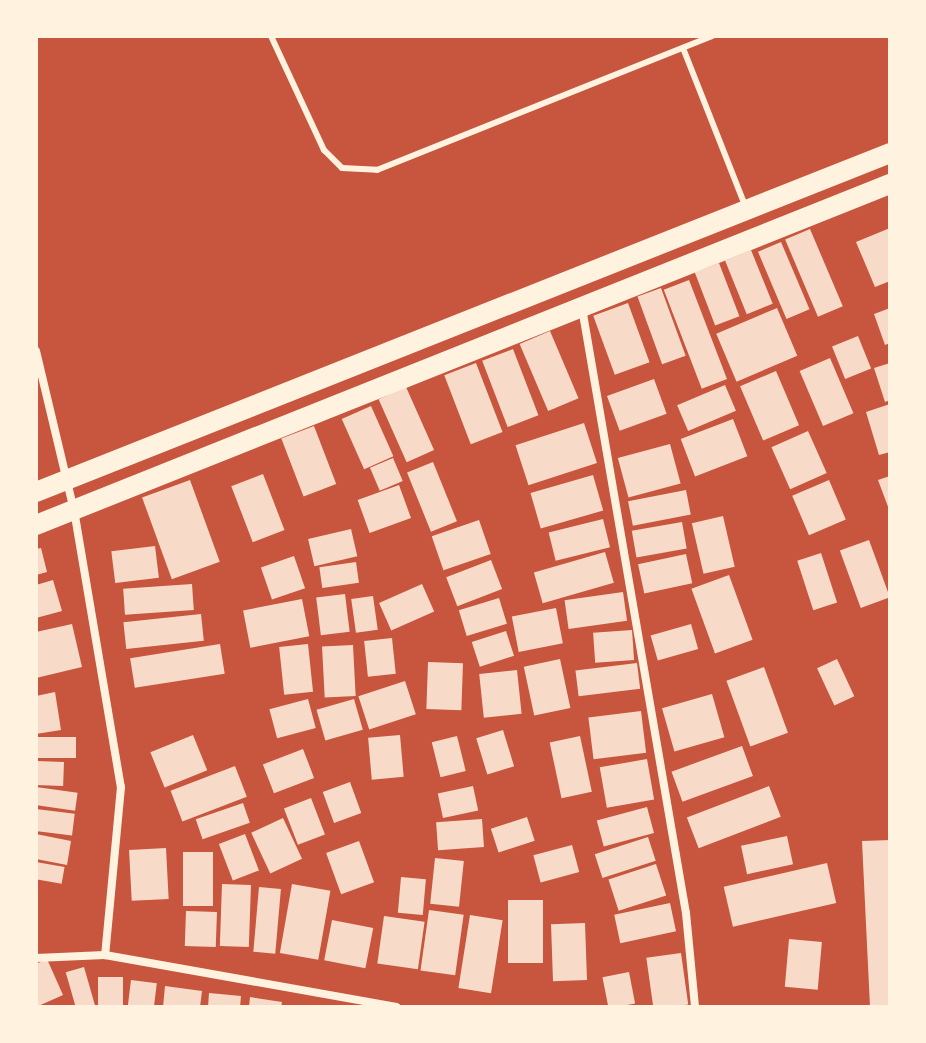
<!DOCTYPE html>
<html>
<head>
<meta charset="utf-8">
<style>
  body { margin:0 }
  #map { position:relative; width:926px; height:1043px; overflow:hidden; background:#c8553d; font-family:"Playfair Display",serif }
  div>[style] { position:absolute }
  .building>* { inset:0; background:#f7dbc8; transform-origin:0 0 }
  .service>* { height:6px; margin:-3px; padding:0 3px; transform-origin:3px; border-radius:3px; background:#fff3e0 }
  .minor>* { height:8px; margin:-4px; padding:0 4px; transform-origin:4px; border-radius:4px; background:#fff3e0 }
  .primary>* { height:20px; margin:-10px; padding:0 10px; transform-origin:10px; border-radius:10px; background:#fff3e0 }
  span { translate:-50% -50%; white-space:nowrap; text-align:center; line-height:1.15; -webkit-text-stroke:8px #fff3e0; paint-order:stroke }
  .frame { position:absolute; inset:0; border:38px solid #fff3e0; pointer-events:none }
</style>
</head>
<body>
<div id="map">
  <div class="building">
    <i style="clip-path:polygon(890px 228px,890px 281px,875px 287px,856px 242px)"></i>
    <i style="left:810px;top:229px;width:84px;height:27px;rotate:67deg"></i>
    <i style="left:781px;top:242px;width:73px;height:25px;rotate:67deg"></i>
    <i style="left:751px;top:250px;width:58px;height:28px;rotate:68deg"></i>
    <i style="left:719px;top:263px;width:57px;height:26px;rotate:69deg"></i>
    <i style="left:689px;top:280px;width:106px;height:27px;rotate:69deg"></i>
    <i style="left:661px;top:288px;width:72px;height:25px;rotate:70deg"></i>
    <i style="left:628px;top:303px;width:63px;height:37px;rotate:70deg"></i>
    <i style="left:777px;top:308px;width:52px;height:66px;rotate:67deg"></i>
    <i style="clip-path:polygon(890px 308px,890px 343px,885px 345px,874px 314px)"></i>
    <i style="left:550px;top:331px;width:73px;height:33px;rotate:67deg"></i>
    <i style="left:858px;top:336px;width:35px;height:28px;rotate:68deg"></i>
    <i style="left:513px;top:349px;width:71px;height:33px;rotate:69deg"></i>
    <i style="left:830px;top:358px;width:60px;height:33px;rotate:67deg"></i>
    <i style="left:476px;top:363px;width:74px;height:34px;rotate:69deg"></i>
    <i style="clip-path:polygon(890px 363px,890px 400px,885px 402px,874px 368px)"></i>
    <i style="left:776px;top:371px;width:59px;height:39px;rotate:67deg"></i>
    <i style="left:654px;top:379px;width:37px;height:50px;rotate:70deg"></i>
    <i style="left:725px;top:385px;width:28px;height:52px;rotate:67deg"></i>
    <i style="left:406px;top:387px;width:69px;height:30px;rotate:66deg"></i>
    <i style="clip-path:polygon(890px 404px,890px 452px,879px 455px,866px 412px)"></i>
    <i style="left:371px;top:406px;width:55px;height:32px;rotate:66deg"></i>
    <i style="left:733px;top:419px;width:40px;height:56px;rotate:69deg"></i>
    <i style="left:584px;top:423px;width:42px;height:72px;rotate:72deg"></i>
    <i style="left:314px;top:426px;width:62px;height:35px;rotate:69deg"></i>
    <i style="left:808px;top:431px;width:46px;height:40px;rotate:66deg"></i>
    <i style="left:670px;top:444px;width:41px;height:54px;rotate:75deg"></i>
    <i style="left:393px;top:458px;width:25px;height:25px;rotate:67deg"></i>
    <i style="left:433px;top:462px;width:64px;height:28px;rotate:68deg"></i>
    <i style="left:263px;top:474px;width:60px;height:34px;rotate:69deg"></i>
    <i style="left:593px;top:475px;width:37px;height:65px;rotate:74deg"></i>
    <i style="clip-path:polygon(890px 476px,890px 512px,878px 480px)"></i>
    <i style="left:190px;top:480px;width:87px;height:51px;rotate:70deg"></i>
    <i style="left:829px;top:480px;width:43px;height:40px;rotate:67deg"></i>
    <i style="left:399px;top:485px;width:35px;height:44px;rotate:70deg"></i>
    <i style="left:686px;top:490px;width:25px;height:59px;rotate:79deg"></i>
    <i style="left:723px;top:516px;width:52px;height:32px;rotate:77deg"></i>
    <i style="left:603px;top:519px;width:29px;height:56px;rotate:76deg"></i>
    <i style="left:479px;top:520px;width:36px;height:50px;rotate:71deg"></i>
    <i style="left:682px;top:522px;width:27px;height:51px;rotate:80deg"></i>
    <i style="left:351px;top:529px;width:28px;height:44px;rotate:77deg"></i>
    <i style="left:869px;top:540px;width:61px;height:31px;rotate:70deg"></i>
    <i style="left:155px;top:546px;width:32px;height:44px;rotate:83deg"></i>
    <i style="clip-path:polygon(41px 548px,47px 572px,36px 575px,36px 549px)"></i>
    <i style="left:605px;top:552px;width:32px;height:74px;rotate:74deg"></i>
    <i style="left:821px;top:553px;width:52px;height:25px;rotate:72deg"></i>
    <i style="left:686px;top:554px;width:30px;height:49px;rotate:78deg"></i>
    <i style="left:294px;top:556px;width:34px;height:35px;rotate:71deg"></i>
    <i style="left:491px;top:560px;width:31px;height:48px;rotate:69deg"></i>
    <i style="left:356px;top:562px;width:21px;height:37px;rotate:82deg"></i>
    <i style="left:729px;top:575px;width:69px;height:40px;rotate:70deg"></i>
    <i style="clip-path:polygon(53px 580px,62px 611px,36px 618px,36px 585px)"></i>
    <i style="left:192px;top:584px;width:26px;height:69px;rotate:86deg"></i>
    <i style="left:422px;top:584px;width:30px;height:47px;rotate:66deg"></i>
    <i style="left:623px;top:592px;width:29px;height:59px;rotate:82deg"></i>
    <i style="left:345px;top:594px;width:38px;height:29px;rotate:83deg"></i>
    <i style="left:373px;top:596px;width:34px;height:22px;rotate:82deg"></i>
    <i style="left:499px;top:598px;width:27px;height:42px;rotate:73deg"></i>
    <i style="left:302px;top:599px;width:38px;height:60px;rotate:79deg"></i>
    <i style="left:556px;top:608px;width:36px;height:45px;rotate:79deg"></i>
    <i style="left:201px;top:614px;width:27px;height:78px;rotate:84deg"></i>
    <i style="clip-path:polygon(72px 624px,82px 667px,36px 678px,36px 632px)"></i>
    <i style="left:691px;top:624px;width:26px;height:42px;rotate:74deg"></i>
    <i style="left:632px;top:630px;width:30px;height:39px;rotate:86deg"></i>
    <i style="left:506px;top:631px;width:26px;height:36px;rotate:72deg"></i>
    <i style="left:392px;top:638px;width:36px;height:28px;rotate:84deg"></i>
    <i style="left:220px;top:644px;width:30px;height:91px;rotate:81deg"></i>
    <i style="left:308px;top:644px;width:48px;height:29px;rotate:84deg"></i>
    <i style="left:353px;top:645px;width:51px;height:31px;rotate:87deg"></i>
    <i style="left:560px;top:659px;width:50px;height:37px;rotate:78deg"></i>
    <i style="left:837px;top:659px;width:41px;height:22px;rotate:65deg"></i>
    <i style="left:428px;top:662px;width:35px;height:47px;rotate:2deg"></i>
    <i style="left:637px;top:663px;width:26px;height:62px;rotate:83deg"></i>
    <i style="left:764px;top:667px;width:70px;height:40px;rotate:70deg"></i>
    <i style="left:517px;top:670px;width:44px;height:38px;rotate:84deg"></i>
    <i style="left:405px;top:681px;width:35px;height:49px;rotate:72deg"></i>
    <i style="clip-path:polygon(55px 692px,61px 730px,36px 734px,36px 696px)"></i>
    <i style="left:712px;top:694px;width:45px;height:52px;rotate:74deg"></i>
    <i style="left:308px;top:699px;width:30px;height:40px;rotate:75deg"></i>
    <i style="left:354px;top:699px;width:32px;height:39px;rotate:74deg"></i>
    <i style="left:641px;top:711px;width:42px;height:53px;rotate:83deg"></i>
    <i style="left:503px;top:730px;width:38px;height:28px;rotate:73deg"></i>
    <i style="left:193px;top:735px;width:38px;height:46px;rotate:68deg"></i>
    <i style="left:400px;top:735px;width:42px;height:32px;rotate:85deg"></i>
    <i style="left:457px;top:736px;width:36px;height:26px;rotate:76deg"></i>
    <i style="left:580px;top:736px;width:57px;height:31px;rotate:78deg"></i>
    <i style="left:36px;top:737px;width:40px;height:21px"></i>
    <i style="left:742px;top:746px;width:32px;height:75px;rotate:70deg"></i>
    <i style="left:303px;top:749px;width:31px;height:43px;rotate:69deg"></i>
    <i style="left:647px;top:759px;width:41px;height:48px;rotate:80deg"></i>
    <i style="left:36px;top:761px;width:28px;height:24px;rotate:2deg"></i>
    <i style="left:235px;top:766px;width:33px;height:69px;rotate:69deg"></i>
    <i style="left:350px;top:782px;width:33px;height:29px;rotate:70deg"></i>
    <i style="left:473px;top:786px;width:25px;height:36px;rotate:78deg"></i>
    <i style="left:769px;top:786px;width:33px;height:88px;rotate:69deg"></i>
    <i style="left:36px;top:787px;width:42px;height:18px;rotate:8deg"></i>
    <i style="left:311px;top:798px;width:39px;height:29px;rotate:69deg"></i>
    <i style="left:243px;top:803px;width:21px;height:50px;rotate:71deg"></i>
    <i style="left:647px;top:807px;width:27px;height:52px;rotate:75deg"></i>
    <i style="left:36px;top:809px;width:39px;height:22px;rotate:7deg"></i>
    <i style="left:527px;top:817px;width:25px;height:38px;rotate:72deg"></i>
    <i style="left:283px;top:818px;width:45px;height:35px;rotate:65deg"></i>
    <i style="left:482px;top:819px;width:28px;height:46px;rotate:86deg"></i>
    <i style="clip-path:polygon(36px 834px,71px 841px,67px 865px,36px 859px)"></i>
    <i style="left:245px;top:834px;width:39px;height:28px;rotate:69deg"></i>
    <i style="left:787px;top:836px;width:29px;height:47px;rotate:78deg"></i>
    <i style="left:648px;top:837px;width:25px;height:56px;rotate:72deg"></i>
    <i style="clip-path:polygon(890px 840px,890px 1007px,870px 1007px,862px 841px)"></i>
    <i style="left:359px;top:841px;width:44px;height:35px;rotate:70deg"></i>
    <i style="left:572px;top:845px;width:28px;height:40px;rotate:75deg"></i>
    <i style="left:166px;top:848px;width:51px;height:37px;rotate:87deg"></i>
    <i style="left:183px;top:852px;width:30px;height:54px"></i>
    <i style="left:435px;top:858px;width:29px;height:46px;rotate:6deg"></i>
    <i style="left:36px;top:862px;width:29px;height:17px;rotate:10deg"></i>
    <i style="left:827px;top:863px;width:41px;height:106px;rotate:77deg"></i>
    <i style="left:656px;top:864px;width:33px;height:50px;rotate:72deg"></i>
    <i style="left:401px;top:877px;width:25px;height:36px;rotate:5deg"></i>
    <i style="left:222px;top:884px;width:29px;height:62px;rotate:2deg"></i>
    <i style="left:292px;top:884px;width:39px;height:70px;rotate:10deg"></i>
    <i style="left:259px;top:887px;width:22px;height:65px;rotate:5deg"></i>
    <i style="left:508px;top:900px;width:35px;height:63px"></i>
    <i style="left:670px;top:903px;width:29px;height:57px;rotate:78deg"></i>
    <i style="left:429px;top:910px;width:35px;height:61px;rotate:8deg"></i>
    <i style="left:186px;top:911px;width:31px;height:35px;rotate:2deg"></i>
    <i style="left:470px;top:915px;width:33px;height:74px;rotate:9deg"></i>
    <i style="left:384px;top:916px;width:41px;height:48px;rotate:8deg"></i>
    <i style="left:332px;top:920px;width:42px;height:41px;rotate:11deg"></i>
    <i style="left:585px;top:923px;width:57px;height:34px;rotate:88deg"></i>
    <i style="left:789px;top:939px;width:33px;height:48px;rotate:5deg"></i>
    <i style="left:681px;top:953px;width:52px;height:35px;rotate:82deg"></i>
    <i style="clip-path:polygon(47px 959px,63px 995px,36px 1007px,36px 964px)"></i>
    <i style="left:84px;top:967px;width:40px;height:19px;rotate:74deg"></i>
    <i style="left:629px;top:972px;width:32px;height:27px;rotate:79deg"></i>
    <i style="left:98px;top:977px;width:25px;height:30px"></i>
    <i style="left:131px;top:980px;width:26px;height:27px;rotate:7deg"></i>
    <i style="clip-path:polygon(165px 986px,202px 991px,200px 1007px,163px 1007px)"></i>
    <i style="clip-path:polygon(209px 993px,241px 996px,240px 1007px,208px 1007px)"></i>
    <i style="clip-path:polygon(250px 997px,282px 1002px,281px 1007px,249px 1007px)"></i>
  </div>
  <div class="service">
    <i style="left:271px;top:36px;width:126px;rotate:65.1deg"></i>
    <i style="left:324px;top:150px;width:25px;rotate:45deg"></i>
    <i style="left:342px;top:168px;width:35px;rotate:3deg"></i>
    <i style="left:377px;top:170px;width:361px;rotate:-21.8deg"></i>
    <i style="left:683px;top:48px;width:169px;rotate:68.5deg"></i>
  </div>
  <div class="minor">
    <i style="left:582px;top:308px;width:614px;rotate:80.25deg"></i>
    <i style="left:686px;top:913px;width:94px;rotate:84.5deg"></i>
    <i style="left:36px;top:351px;width:163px;rotate:76.6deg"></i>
    <i style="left:74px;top:510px;width:281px;rotate:80.4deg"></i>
    <i style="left:121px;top:787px;width:169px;rotate:95.4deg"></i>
    <i style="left:36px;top:958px;width:69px;rotate:-2.5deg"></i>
    <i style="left:105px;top:955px;width:296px;rotate:10.1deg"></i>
  </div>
  <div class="primary">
    <i style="left:36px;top:492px;width:919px;rotate:-21.65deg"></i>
    <i style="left:36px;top:525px;width:920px;rotate:-21.77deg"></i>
  </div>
  <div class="frame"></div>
</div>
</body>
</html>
